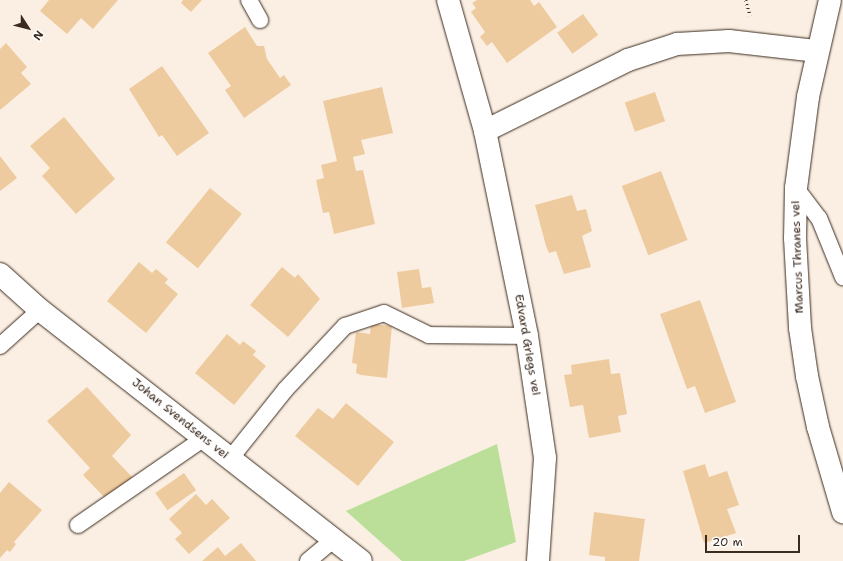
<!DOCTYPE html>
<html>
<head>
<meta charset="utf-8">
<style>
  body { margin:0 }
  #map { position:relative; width:843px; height:561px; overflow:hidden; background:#faefe2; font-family:"Shantell Sans",sans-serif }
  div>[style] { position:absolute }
  .green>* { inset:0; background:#bbdf99 }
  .building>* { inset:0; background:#eecb9f; transform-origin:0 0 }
  .path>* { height:2.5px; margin-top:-1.25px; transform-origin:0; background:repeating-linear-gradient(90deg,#3b2a1e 0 1px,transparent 0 4px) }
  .roads { filter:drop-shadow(0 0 1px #3b2a1e) drop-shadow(0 0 1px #3b2a1e) }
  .lane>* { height:16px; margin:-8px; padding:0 8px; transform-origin:8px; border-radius:8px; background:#fff }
  .street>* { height:22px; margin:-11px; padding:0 11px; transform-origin:11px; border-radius:11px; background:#fff }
  .secondary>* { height:22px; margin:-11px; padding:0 11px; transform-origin:11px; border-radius:11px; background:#fff }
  span { translate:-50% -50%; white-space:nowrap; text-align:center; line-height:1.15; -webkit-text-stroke:3px #fff; paint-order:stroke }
  .street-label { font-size:12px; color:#3b2a1e }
  .north { position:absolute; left:8px; top:8px; width:40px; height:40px; -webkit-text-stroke:3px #fff; paint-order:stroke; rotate:126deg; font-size:11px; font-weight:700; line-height:16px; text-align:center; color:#3b2a1e }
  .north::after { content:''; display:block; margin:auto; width:14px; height:18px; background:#3b2a1e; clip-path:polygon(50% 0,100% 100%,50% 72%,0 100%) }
  .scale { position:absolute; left:705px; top:535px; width:95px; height:18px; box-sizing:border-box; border:2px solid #3b2a1e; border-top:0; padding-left:5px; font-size:12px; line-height:14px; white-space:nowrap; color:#3b2a1e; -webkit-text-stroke:3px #fff; paint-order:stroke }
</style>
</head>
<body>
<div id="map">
  <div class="green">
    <i style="clip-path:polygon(497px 444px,516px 542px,464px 561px,402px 561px,346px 511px)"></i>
  </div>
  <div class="building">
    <i style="clip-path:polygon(49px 0,118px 0,93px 29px,81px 18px,67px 34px,40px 11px)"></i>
    <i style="clip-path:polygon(183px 0,202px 0,191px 12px,181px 3px)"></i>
    <i style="clip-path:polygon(477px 0,530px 0,534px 6px,539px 2px,557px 27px,507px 63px,492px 42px,487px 46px,480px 37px,485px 32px,471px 12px,476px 8px,472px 3px)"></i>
    <i style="left:583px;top:14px;width:26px;height:32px;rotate:54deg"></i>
    <i style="clip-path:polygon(245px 27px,257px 46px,264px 46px,267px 59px,280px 78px,284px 75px,291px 85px,244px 118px,225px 90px,231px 86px,208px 53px)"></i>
    <i style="clip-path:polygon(6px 43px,27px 67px,21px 73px,31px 84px,0 110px,0 49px)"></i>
    <i style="clip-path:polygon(162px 66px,209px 133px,177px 156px,162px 135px,159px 137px,129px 89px)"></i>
    <i style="clip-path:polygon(382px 87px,393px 133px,361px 140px,365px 154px,353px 157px,356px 171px,363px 170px,375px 224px,334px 234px,329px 212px,323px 213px,316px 180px,324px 178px,321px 165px,337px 161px,323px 101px)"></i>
    <i style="left:655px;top:92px;width:31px;height:32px;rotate:71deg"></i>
    <i style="clip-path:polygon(64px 117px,115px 179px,76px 214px,42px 176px,50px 168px,30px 146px)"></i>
    <i style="clip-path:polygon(0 156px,17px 178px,0 191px)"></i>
    <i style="left:661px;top:171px;width:74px;height:42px;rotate:69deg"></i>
    <i style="left:210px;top:188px;width:41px;height:70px;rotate:39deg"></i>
    <i style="clip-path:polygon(572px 195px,577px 211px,586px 209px,592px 231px,582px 236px,591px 267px,564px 274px,556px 251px,549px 253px,546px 246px,535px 205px)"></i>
    <i style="clip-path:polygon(139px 262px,152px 273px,156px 269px,168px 279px,165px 283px,178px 294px,146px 333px,107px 301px)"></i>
    <i style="clip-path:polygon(282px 267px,295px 278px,298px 274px,320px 299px,288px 337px,250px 305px)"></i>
    <i style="clip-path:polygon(419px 269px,422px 288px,431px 287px,434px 303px,402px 308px,397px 272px)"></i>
    <i style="clip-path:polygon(700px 300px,736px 402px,705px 413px,695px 386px,687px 389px,660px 314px)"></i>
    <i style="clip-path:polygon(371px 324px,392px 326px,387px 378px,361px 375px,356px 373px,357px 364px,352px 363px,356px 332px,370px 334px)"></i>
    <i style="clip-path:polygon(227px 334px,240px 345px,243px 341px,256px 351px,253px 355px,266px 366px,234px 405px,195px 373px)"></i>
    <i style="clip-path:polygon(609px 359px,611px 374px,620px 373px,627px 414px,618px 416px,621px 432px,589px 438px,583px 405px,570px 407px,564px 375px,572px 374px,571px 365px)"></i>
    <i style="clip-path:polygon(87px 387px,131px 435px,112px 456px,133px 478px,105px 498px,83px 475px,90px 468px,47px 421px)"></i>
    <i style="clip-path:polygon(346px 403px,394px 442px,358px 486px,295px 436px,318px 408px,333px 419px)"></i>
    <i style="clip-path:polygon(705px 464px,709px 477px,727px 471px,739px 505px,727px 509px,736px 533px,704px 543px,683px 471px)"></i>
    <i style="left:184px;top:473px;width:21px;height:35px;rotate:55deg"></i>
    <i style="clip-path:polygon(9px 482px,42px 510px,14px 542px,16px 544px,10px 552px,7px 550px,0 558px,0 493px)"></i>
    <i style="clip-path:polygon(196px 494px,206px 505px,212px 499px,230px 518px,189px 554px,175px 539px,182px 533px,169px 519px)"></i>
    <i style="clip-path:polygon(594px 512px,645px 519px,639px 561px,605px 561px,605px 557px,589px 555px)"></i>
    <i style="clip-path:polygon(241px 543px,256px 561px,202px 561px,218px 547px,225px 556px)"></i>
  </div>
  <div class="path">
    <i style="left:746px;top:0;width:16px;rotate:75deg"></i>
  </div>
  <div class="roads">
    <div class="lane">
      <i style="left:249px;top:0;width:23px;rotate:61deg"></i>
      <i style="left:796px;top:188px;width:38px;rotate:53deg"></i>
      <i style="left:819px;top:218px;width:64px;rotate:67.9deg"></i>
      <i style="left:0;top:346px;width:54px;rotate:-42deg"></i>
      <i style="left:230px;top:459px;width:88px;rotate:-51.4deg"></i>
      <i style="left:285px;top:390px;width:88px;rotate:-46.8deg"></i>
      <i style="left:345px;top:326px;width:41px;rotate:-18.4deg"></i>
      <i style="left:384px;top:313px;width:50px;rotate:26.1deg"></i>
      <i style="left:429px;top:335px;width:98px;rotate:0.6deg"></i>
      <i style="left:78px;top:525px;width:153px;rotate:-34.6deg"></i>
      <i style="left:308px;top:561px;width:34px;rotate:-40deg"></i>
    </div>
    <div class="street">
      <i style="left:448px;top:0;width:136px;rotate:74.2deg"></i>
      <i style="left:485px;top:131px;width:209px;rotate:78.4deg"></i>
      <i style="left:527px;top:336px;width:123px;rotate:81.6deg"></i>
      <i style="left:545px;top:458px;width:103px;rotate:93.9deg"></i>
      <i style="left:485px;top:131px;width:160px;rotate:-26.4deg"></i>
      <i style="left:628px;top:60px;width:52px;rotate:-18.1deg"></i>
      <i style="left:677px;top:44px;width:52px;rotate:-3.3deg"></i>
      <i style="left:729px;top:41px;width:89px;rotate:6.5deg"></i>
      <i style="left:0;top:274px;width:54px;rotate:42deg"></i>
      <i style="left:40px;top:310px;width:407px;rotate:38deg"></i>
    </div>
    <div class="secondary">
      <i style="left:830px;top:0;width:99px;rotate:102.8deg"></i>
      <i style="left:808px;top:97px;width:92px;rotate:97.5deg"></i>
      <i style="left:796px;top:188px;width:50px;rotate:91.1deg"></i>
      <i style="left:795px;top:238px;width:90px;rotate:86.8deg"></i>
      <i style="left:800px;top:328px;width:49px;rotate:81.7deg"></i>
      <i style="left:807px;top:376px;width:52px;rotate:77.8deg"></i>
      <i style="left:818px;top:427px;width:89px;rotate:73.6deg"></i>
    </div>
  </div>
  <div class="street-label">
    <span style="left:798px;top:257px;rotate:-92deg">Marcus Thranes vei</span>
    <span style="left:527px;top:345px;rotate:80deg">Edvard Griegs vei</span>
    <span style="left:180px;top:419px;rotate:39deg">Johan Svendsens vei</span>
  </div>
  <div class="north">N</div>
  <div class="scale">20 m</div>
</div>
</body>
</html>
